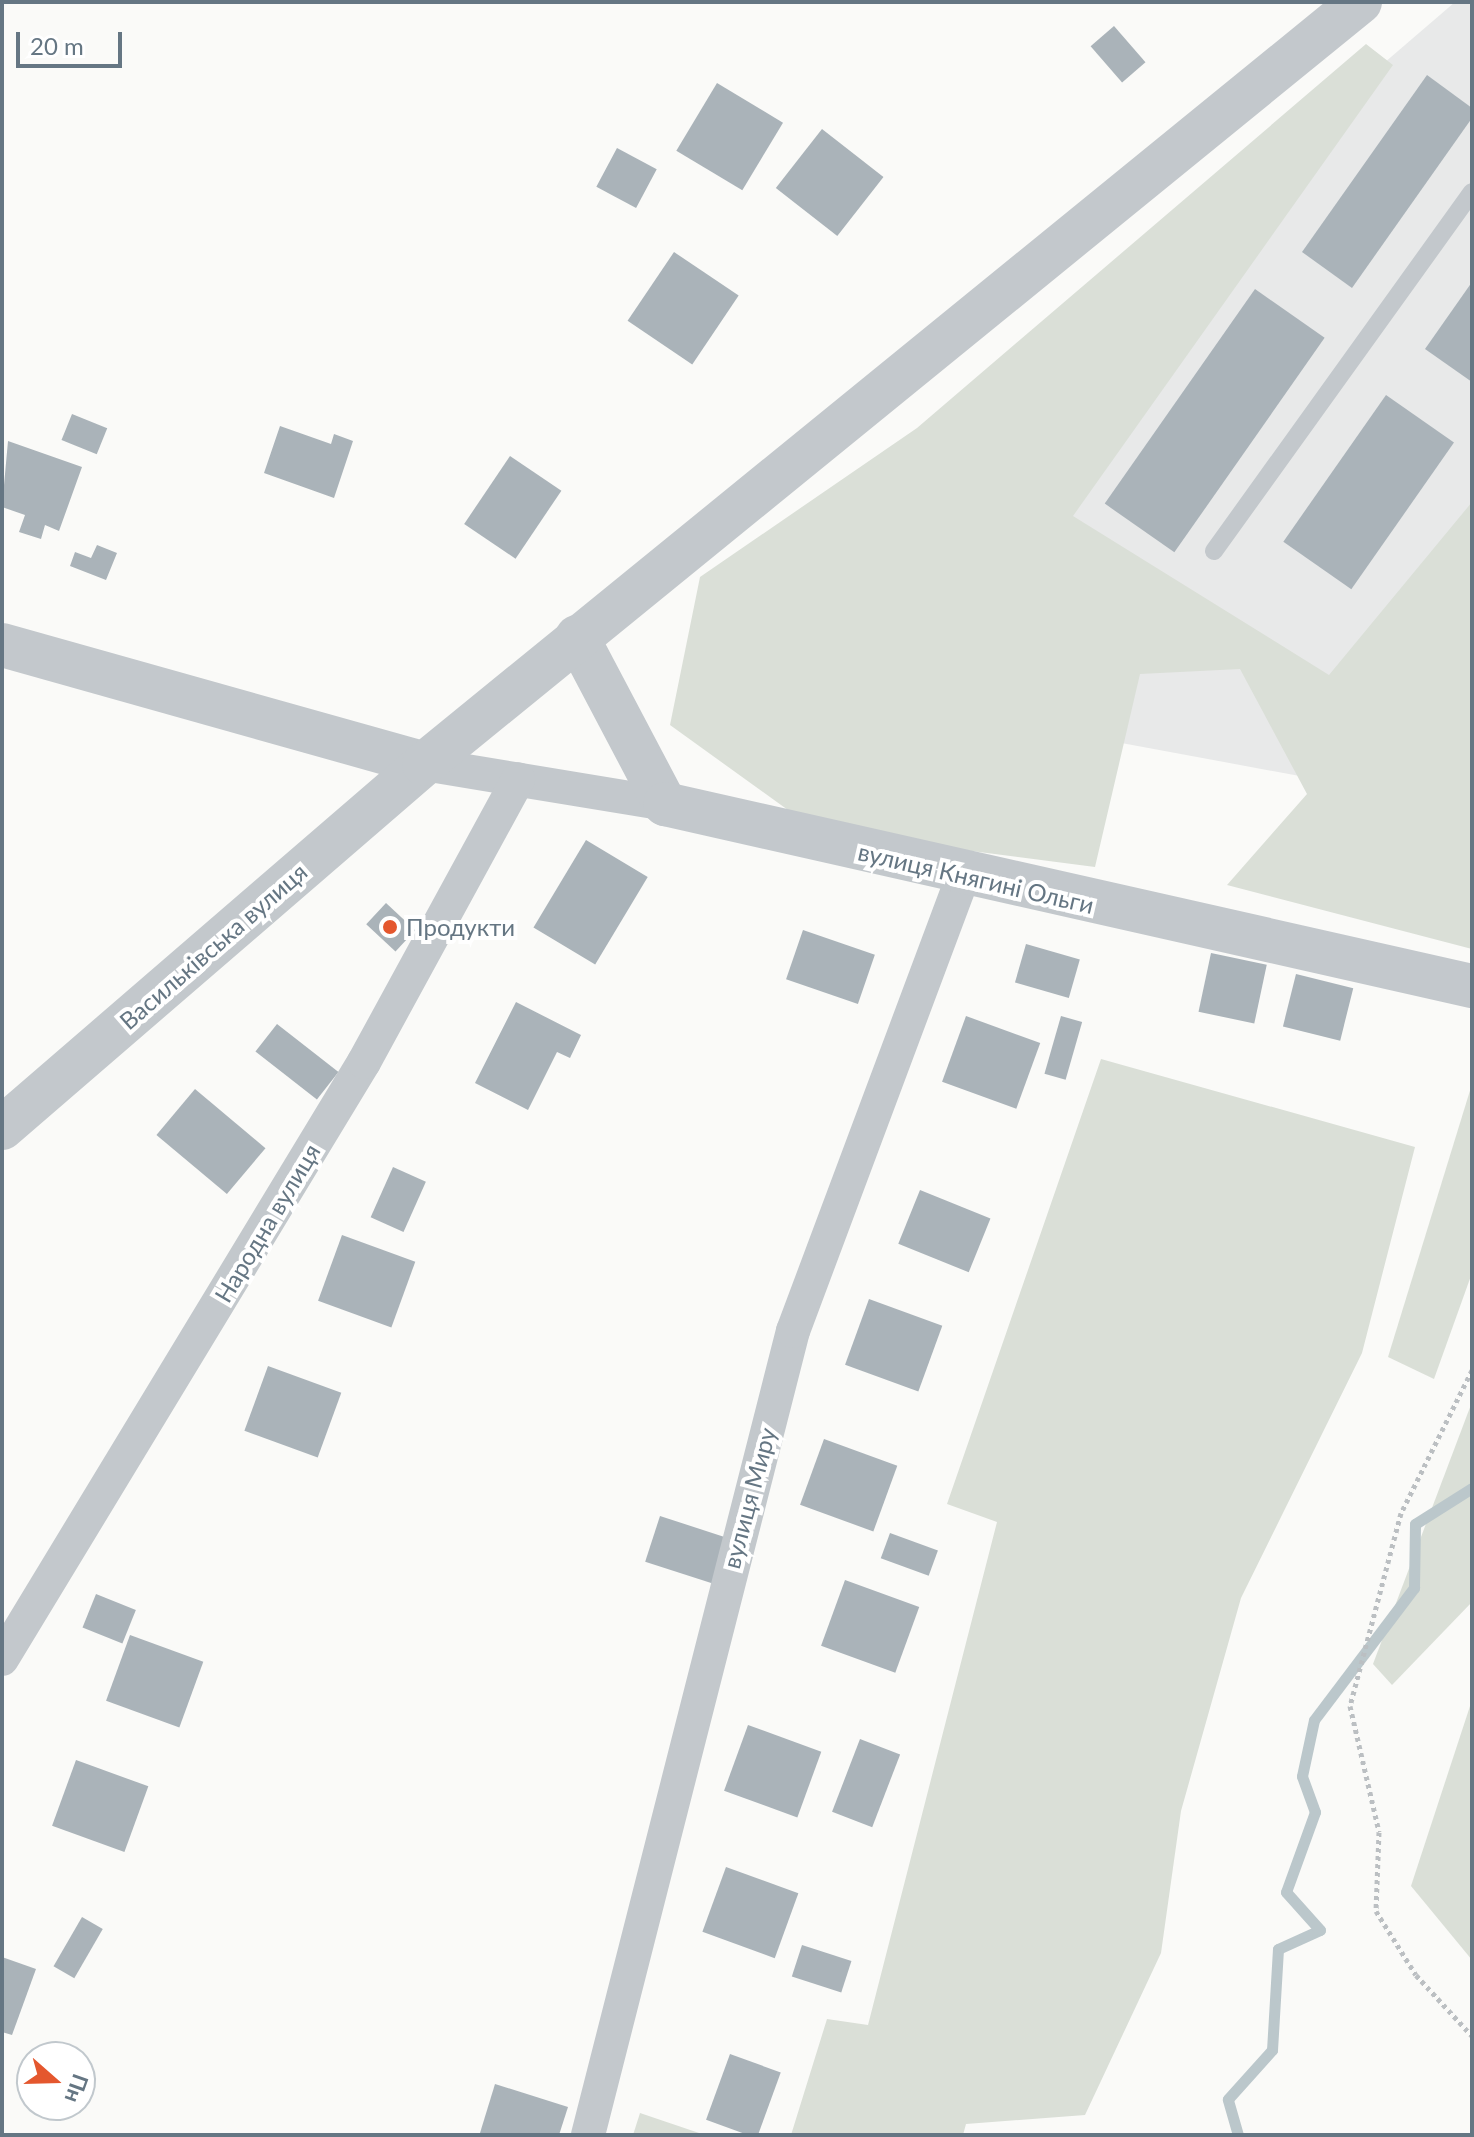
<!DOCTYPE html>
<html>
<head>
<meta charset="utf-8">
<style>
  body { margin:0 }
  #map { position:relative; width:1474px; height:2137px; overflow:hidden; background:#fafaf8; font-family:Lato,sans-serif }
  div>[style] { position:absolute }
  .built>* { inset:0; background:#e8e9e9 }
  .green>* { inset:0; background:#dadfd7 }
  .stream>* { height:11px; margin:-5.5px; padding:0 5.5px; transform-origin:5.5px; border-radius:5.5px; background:#bbc7cb }
  .building>* { inset:0; background:#aab3b9; transform-origin:0 0 }
  .path>* { height:5px; margin-top:-2.5px; transform-origin:0; background:repeating-linear-gradient(90deg,#bbbfc2 0 4px,transparent 0 8px) }
  .service>* { height:18px; margin:-9px; padding:0 9px; transform-origin:9px; border-radius:9px; background:#c3c8cc }
  .minor>* { height:34px; margin:-17px; padding:0 17px; transform-origin:17px; border-radius:17px; background:#c3c8cc }
  .tertiary>* { height:44px; margin:-22px; padding:0 22px; transform-origin:22px; border-radius:22px; background:#c3c8cc }
  .dots>* { width:22px; height:22px; translate:-50% -50%; box-sizing:border-box; border:4px solid #fff; border-radius:50% }
  span { translate:-50% -50%; white-space:nowrap; text-align:center; line-height:1.15; -webkit-text-stroke:8px #fff; paint-order:stroke }
  .street-label { font-size:24px; color:#657683 }
  .poi-label { font-size:24px; color:#657683 }
  .left { translate:0 -50%; text-align:left }
  .frame { position:absolute; inset:0; border:4px solid #657683; pointer-events:none }
  .north { position:absolute; left:16px; top:2041px; width:80px; height:80px; box-sizing:border-box; background:#fff; border:2px solid #c1c8cd; border-radius:50%; rotate:110deg; font-size:22px; font-weight:700; line-height:32px; text-align:center; color:#657683 }
  .north::after { content:''; display:block; margin:auto; width:28px; height:36px; background:#e4572e; clip-path:polygon(50% 0,100% 100%,50% 72%,0 100%) }
  .scale { position:absolute; left:16px; top:32px; width:106px; height:36px; box-sizing:border-box; border:4px solid #657683; border-top:0; padding-left:10px; font-size:24px; line-height:28px; white-space:nowrap; color:#657683; -webkit-text-stroke:6px #fff; paint-order:stroke }
</style>
</head>
<body>
<div id="map">
  <div class="built">
    <i style="clip-path:polygon(1455px 2px,1472px 2px,1472px 808px,739px 672px,787px 576px)"></i>
  </div>
  <div class="green">
    <i style="clip-path:polygon(1366px 44px,1393px 65px,1073px 516px,1329px 675px,1472px 502px,1472px 949px,1227px 885px,1307px 794px,1240px 669px,1140px 674px,1095px 867px,817px 831px,670px 725px,700px 577px,917px 428px)"></i>
    <i style="clip-path:polygon(1101px 1059px,1415px 1147px,1362px 1353px,1241px 1598px,1181px 1811px,1161px 1953px,1085px 2115px,966px 2124px,963px 2135px,791px 2135px,827px 2019px,868px 2025px,997px 1522px,947px 1504px)"></i>
    <i style="clip-path:polygon(1472px 1084px,1472px 1273px,1434px 1379px,1388px 1357px)"></i>
    <i style="clip-path:polygon(1472px 1402px,1472px 1602px,1392px 1685px,1373px 1664px)"></i>
    <i style="clip-path:polygon(1472px 1700px,1472px 1960px,1411px 1886px)"></i>
    <i style="clip-path:polygon(640px 2113px,705px 2135px,633px 2135px)"></i>
  </div>
  <div class="stream">
    <i style="left:1238px;top:2135px;width:37px;rotate:-106deg"></i>
    <i style="left:1228px;top:2099px;width:66px;rotate:-48.1deg"></i>
    <i style="left:1272px;top:2050px;width:101px;rotate:-86.6deg"></i>
    <i style="left:1278px;top:1949px;width:46px;rotate:-24.3deg"></i>
    <i style="left:1320px;top:1930px;width:51px;rotate:-131.8deg"></i>
    <i style="left:1286px;top:1892px;width:85px;rotate:-70.1deg"></i>
    <i style="left:1315px;top:1812px;width:38px;rotate:-110deg"></i>
    <i style="left:1302px;top:1776px;width:57px;rotate:-77.9deg"></i>
    <i style="left:1314px;top:1720px;width:166px;rotate:-52.9deg"></i>
    <i style="left:1414px;top:1588px;width:64px;rotate:-89.1deg"></i>
    <i style="left:1415px;top:1524px;width:67px;rotate:-32.3deg"></i>
  </div>
  <div class="building">
    <i style="left:1114px;top:26px;width:48px;height:31px;rotate:49deg"></i>
    <i style="clip-path:polygon(1427px 75px,1472px 108px,1472px 118px,1352px 288px,1302px 252px)"></i>
    <i style="left:717px;top:83px;width:77px;height:79px;rotate:31deg"></i>
    <i style="left:822px;top:129px;width:78px;height:75px;rotate:38deg"></i>
    <i style="left:617px;top:148px;width:45px;height:44px;rotate:28deg"></i>
    <i style="left:674px;top:252px;width:78px;height:83px;rotate:34deg"></i>
    <i style="clip-path:polygon(1472px 282px,1472px 382px,1425px 349px)"></i>
    <i style="left:1255px;top:289px;width:85px;height:262px;rotate:35deg"></i>
    <i style="left:1386px;top:395px;width:83px;height:179px;rotate:35deg"></i>
    <i style="left:72px;top:414px;width:38px;height:28px;rotate:22deg"></i>
    <i style="clip-path:polygon(280px 426px,331px 444px,334px 434px,353px 441px,334px 498px,264px 473px)"></i>
    <i style="clip-path:polygon(8px 441px,82px 467px,59px 531px,45px 525px,41px 539px,19px 532px,25px 515px,2px 507px)"></i>
    <i style="left:510px;top:456px;width:62px;height:82px;rotate:34deg"></i>
    <i style="clip-path:polygon(97px 545px,117px 553px,106px 580px,70px 566px,75px 552px,91px 558px)"></i>
    <i style="left:586px;top:840px;width:72px;height:102px;rotate:31deg"></i>
    <i style="left:386px;top:903px;width:40px;height:29px;rotate:43deg"></i>
    <i style="left:803px;top:930px;width:76px;height:52px;rotate:19deg"></i>
    <i style="left:1026px;top:944px;width:56px;height:40px;rotate:16deg"></i>
    <i style="left:1211px;top:953px;width:57px;height:60px;rotate:12deg"></i>
    <i style="left:1296px;top:974px;width:59px;height:54px;rotate:14deg"></i>
    <i style="clip-path:polygon(516px 1002px,581px 1035px,570px 1058px,557px 1052px,528px 1110px,475px 1083px)"></i>
    <i style="left:966px;top:1016px;width:79px;height:70px;rotate:20deg"></i>
    <i style="left:1061px;top:1016px;width:22px;height:60px;rotate:16deg"></i>
    <i style="left:277px;top:1024px;width:78px;height:35px;rotate:38deg"></i>
    <i style="left:195px;top:1089px;width:92px;height:60px;rotate:40deg"></i>
    <i style="left:393px;top:1167px;width:36px;height:55px;rotate:24deg"></i>
    <i style="left:920px;top:1190px;width:76px;height:58px;rotate:22deg"></i>
    <i style="left:342px;top:1235px;width:78px;height:70px;rotate:20deg"></i>
    <i style="left:869px;top:1299px;width:78px;height:70px;rotate:20deg"></i>
    <i style="left:268px;top:1366px;width:78px;height:69px;rotate:20deg"></i>
    <i style="left:824px;top:1439px;width:78px;height:70px;rotate:20deg"></i>
    <i style="left:660px;top:1516px;width:71px;height:48px;rotate:18deg"></i>
    <i style="left:890px;top:1533px;width:51px;height:27px;rotate:20deg"></i>
    <i style="left:845px;top:1580px;width:79px;height:70px;rotate:20deg"></i>
    <i style="left:96px;top:1594px;width:43px;height:36px;rotate:22deg"></i>
    <i style="left:130px;top:1635px;width:78px;height:70px;rotate:20deg"></i>
    <i style="left:748px;top:1725px;width:78px;height:70px;rotate:20deg"></i>
    <i style="left:860px;top:1739px;width:43px;height:78px;rotate:21deg"></i>
    <i style="left:76px;top:1760px;width:77px;height:70px;rotate:20deg"></i>
    <i style="left:726px;top:1867px;width:77px;height:69px;rotate:20deg"></i>
    <i style="left:82px;top:1917px;width:24px;height:57px;rotate:30deg"></i>
    <i style="left:802px;top:1945px;width:52px;height:33px;rotate:18deg"></i>
    <i style="clip-path:polygon(2px 1957px,36px 1969px,12px 2035px,2px 2032px)"></i>
    <i style="left:730px;top:2054px;width:54px;height:70px;rotate:20deg"></i>
    <i style="clip-path:polygon(495px 2084px,568px 2107px,559px 2135px,480px 2133px)"></i>
  </div>
  <div class="path">
    <i style="left:1472px;top:1370px;width:160px;rotate:116.4deg"></i>
    <i style="left:1401px;top:1513px;width:200px;rotate:104.8deg"></i>
    <i style="left:1350px;top:1706px;width:129px;rotate:77deg"></i>
    <i style="left:1379px;top:1832px;width:79px;rotate:92.2deg"></i>
    <i style="left:1376px;top:1911px;width:75px;rotate:58deg"></i>
    <i style="left:1416px;top:1975px;width:83px;rotate:47.4deg"></i>
  </div>
  <div class="service">
    <i style="left:1214px;top:551px;width:442px;rotate:-54.3deg"></i>
  </div>
  <div class="minor">
    <i style="left:424px;top:764px;width:244px;rotate:9.4deg"></i>
    <i style="left:2px;top:1659px;width:698px;rotate:-58.77deg"></i>
    <i style="left:364px;top:1062px;width:322px;rotate:-61.4deg"></i>
    <i style="left:588px;top:2135px;width:830px;rotate:-75.7deg"></i>
    <i style="left:793px;top:1331px;width:485px;rotate:-69.5deg"></i>
  </div>
  <div class="tertiary">
    <i style="left:577px;top:637px;width:189px;rotate:62.2deg"></i>
    <i style="left:665px;top:804px;width:827px;rotate:12.71deg"></i>
    <i style="left:2px;top:645px;width:438px;rotate:15.7deg"></i>
    <i style="left:2px;top:1128px;width:557px;rotate:-40.78deg"></i>
    <i style="left:424px;top:764px;width:1207px;rotate:-39.15deg"></i>
  </div>
  <div class="dots">
    <i style="left:390px;top:927px;background:#e4572e"></i>
  </div>
  <div class="street-label">
    <span style="left:976px;top:878px;rotate:13deg">вулиця Княгині Ольги</span>
    <span style="left:213px;top:946px;rotate:-41deg">Васильківська вулиця</span>
    <span style="left:267px;top:1223px;rotate:-59deg">Народна вулиця</span>
    <span style="left:749px;top:1498px;rotate:-75deg">вулиця Миру</span>
  </div>
  <div class="poi-label">
    <span class="left" style="left:406px;top:927px">Продукти</span>
  </div>
  <div class="frame"></div>
  <div class="north">Пн</div>
  <div class="scale">20 m</div>
</div>
</body>
</html>
